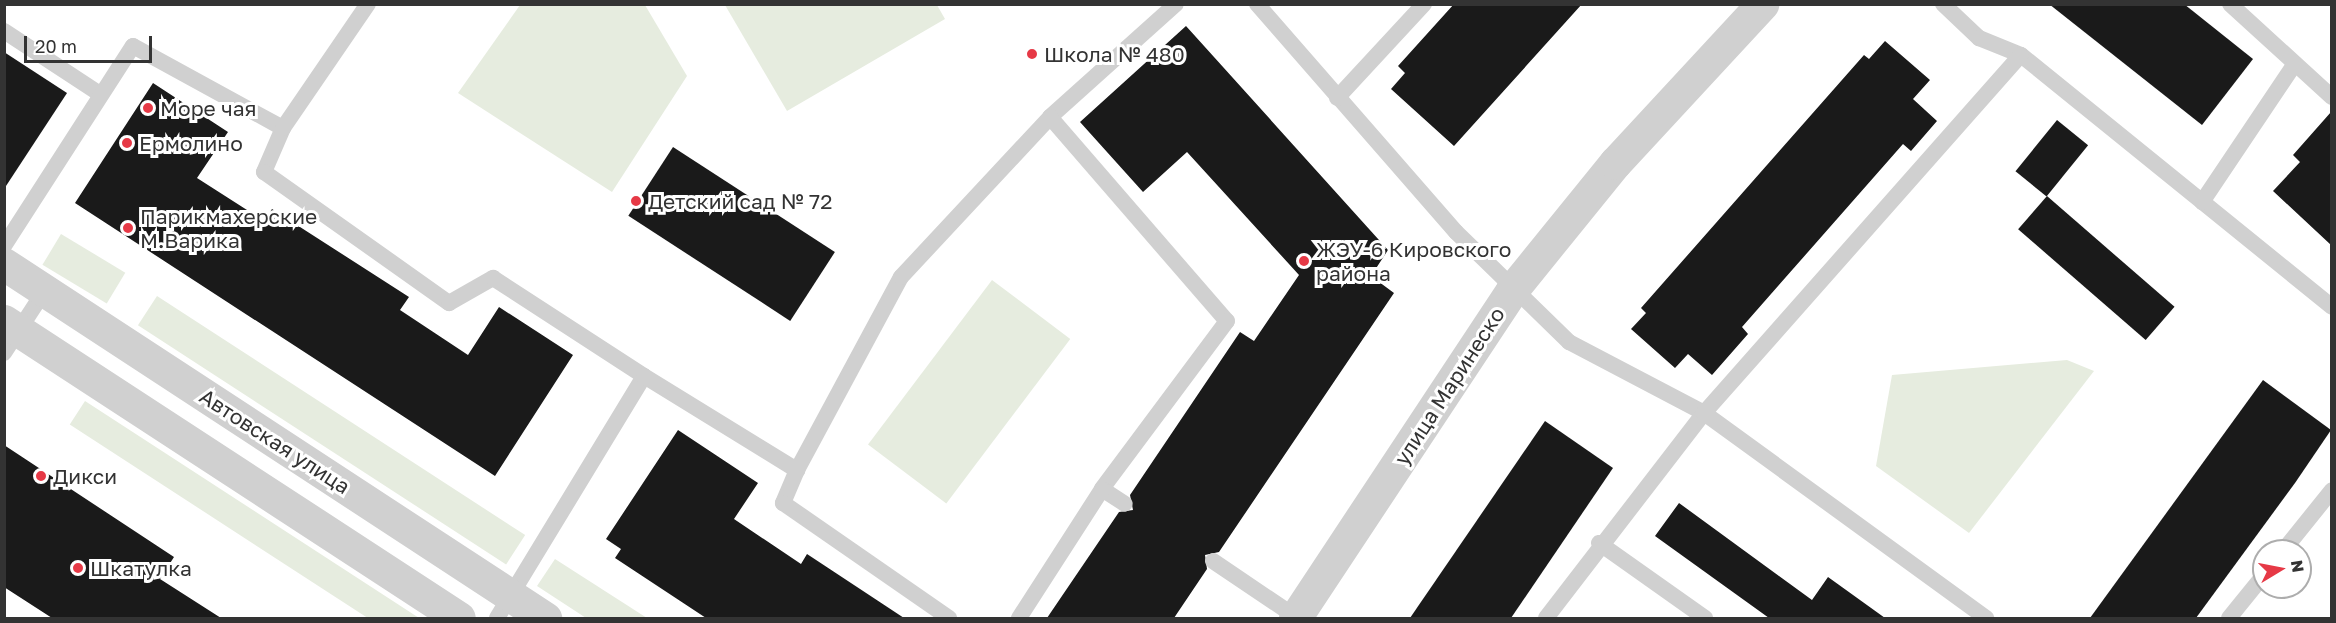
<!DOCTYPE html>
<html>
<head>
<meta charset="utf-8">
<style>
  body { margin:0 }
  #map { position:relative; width:2336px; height:623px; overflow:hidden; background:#fff; font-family:"Golos Text",sans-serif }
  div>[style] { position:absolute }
  .green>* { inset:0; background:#e6ecdf; transform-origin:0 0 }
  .building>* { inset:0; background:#1a1a1a; transform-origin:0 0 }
  .service>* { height:16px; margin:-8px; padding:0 8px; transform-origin:8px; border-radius:8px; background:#d0d0d0 }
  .minor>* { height:33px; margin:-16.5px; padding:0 16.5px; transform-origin:16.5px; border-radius:16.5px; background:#d0d0d0 }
  .dots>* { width:16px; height:16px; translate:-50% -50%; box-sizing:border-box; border:3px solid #fff; border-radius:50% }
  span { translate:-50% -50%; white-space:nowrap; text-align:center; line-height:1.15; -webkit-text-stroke:6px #fff; paint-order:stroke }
  .poi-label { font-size:21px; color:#333 }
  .left { translate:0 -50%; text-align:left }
  .street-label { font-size:21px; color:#333 }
  .frame { position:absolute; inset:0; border:6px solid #333; pointer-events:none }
  .north { position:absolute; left:2252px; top:539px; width:60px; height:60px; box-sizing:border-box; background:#fff; border:2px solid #adadad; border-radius:50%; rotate:80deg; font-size:16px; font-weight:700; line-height:24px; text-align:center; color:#333 }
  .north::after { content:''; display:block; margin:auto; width:21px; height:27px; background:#e63946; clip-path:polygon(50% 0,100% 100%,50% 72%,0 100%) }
  .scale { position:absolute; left:24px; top:36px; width:128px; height:27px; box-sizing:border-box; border:3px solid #333; border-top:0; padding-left:8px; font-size:18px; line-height:21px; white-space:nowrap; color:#333; -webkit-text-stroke:4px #fff; paint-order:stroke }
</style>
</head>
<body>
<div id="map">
  <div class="green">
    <i style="clip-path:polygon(520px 5px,645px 5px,687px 76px,612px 192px,458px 93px)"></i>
    <i style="clip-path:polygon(725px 5px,937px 5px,945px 19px,787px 111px)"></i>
    <i style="left:61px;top:234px;width:75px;height:36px;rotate:31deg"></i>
    <i style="left:992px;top:280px;width:98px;height:206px;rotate:37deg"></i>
    <i style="left:157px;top:296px;width:439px;height:35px;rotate:33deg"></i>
    <i style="clip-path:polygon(2067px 360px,2094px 371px,1969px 533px,1876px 466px,1892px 375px)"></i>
    <i style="left:85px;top:401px;width:397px;height:28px;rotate:33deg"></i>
    <i style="clip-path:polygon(555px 559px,647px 618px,586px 618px,537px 586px)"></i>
  </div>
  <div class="building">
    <i style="clip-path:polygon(1454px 4px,1582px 4px,1454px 146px,1391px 89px,1405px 73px,1398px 66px)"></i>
    <i style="clip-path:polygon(2049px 4px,2184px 4px,2253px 59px,2202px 125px)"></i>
    <i style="clip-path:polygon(1186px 26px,1388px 250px,1371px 276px,1394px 293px,1219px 552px,1205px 555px,1207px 569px,1174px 618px,1047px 618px,1119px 512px,1133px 510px,1130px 495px,1240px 332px,1254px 341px,1299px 275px,1187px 152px,1143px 192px,1080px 122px)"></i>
    <i style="clip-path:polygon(1885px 41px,1930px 80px,1913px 99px,1937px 121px,1911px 151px,1903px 144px,1742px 327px,1748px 334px,1712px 375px,1688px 354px,1675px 368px,1631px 329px,1646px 313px,1641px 308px,1864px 55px,1869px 59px)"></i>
    <i style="clip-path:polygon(4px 52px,67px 93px,4px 189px)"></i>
    <i style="clip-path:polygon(153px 83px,228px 132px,197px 178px,264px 221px,272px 209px,409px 297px,400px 310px,468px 355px,499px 307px,573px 355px,495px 476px,75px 203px)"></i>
    <i style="clip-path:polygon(2331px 112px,2331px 245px,2273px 191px,2300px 162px,2293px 155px)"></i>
    <i style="left:2057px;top:120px;width:40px;height:66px;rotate:39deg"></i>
    <i style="left:673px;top:147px;width:193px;height:82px;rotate:33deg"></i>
    <i style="left:2047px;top:196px;width:169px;height:44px;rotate:41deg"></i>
    <i style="clip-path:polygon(2263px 380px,2331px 430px,2295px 483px,2196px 618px,2090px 618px)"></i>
    <i style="clip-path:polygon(1545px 421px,1613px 468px,1511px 618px,1410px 618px)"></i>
    <i style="clip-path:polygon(678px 430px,758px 483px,734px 519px,801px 564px,807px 554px,904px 618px,706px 618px,615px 558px,621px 549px,606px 539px)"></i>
    <i style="clip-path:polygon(4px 445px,174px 557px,160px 579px,221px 618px,52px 618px,4px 587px)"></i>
    <i style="clip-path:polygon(1679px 503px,1812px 600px,1828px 577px,1885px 618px,1769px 618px,1655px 536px)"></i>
  </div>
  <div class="service">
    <i style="left:1257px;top:4px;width:303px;rotate:48.9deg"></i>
    <i style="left:1456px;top:232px;width:158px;rotate:44.2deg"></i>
    <i style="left:1569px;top:342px;width:153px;rotate:27.7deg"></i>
    <i style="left:1704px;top:413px;width:349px;rotate:36deg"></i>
    <i style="left:1943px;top:4px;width:50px;rotate:43.4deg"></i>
    <i style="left:1979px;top:38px;width:45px;rotate:22deg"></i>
    <i style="left:2021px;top:55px;width:400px;rotate:39deg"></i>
    <i style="left:2230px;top:4px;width:138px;rotate:42.4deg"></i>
    <i style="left:4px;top:31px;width:115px;rotate:33.3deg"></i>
    <i style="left:1337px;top:98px;width:128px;rotate:-47.2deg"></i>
    <i style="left:1050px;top:117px;width:169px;rotate:-41.9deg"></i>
    <i style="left:283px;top:128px;width:48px;rotate:113.4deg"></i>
    <i style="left:264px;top:172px;width:227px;rotate:35.3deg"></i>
    <i style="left:449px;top:303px;width:51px;rotate:-29.6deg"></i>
    <i style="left:493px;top:278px;width:180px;rotate:33deg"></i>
    <i style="left:2202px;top:202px;width:165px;rotate:-56.1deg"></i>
    <i style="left:4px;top:246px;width:238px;rotate:-57.2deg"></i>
    <i style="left:133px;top:46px;width:171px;rotate:28.7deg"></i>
    <i style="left:283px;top:128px;width:150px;rotate:-55.6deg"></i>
    <i style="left:4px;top:353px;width:75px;rotate:-56.9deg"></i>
    <i style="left:797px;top:470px;width:36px;rotate:113deg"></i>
    <i style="left:783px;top:503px;width:202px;rotate:34.7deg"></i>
    <i style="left:1599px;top:543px;width:130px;rotate:35.3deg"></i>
    <i style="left:2283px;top:551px;width:78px;rotate:-51.2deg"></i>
    <i style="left:1213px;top:561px;width:100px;rotate:34deg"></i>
    <i style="left:497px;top:618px;width:283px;rotate:-58.7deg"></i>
    <i style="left:644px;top:376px;width:180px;rotate:31.6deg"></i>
    <i style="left:797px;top:470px;width:219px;rotate:-61.7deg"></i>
    <i style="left:901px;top:277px;width:219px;rotate:-47deg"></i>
    <i style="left:1050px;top:117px;width:270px;rotate:49.1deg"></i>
    <i style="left:1227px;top:321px;width:209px;rotate:126.7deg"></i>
    <i style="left:1102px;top:489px;width:27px;rotate:33deg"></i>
    <i style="left:1019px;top:618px;width:153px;rotate:-57.2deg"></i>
    <i style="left:1546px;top:618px;width:259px;rotate:-52.4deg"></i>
    <i style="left:1704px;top:413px;width:478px;rotate:-48.5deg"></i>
    <i style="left:2229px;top:618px;width:55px;rotate:-50.9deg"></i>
  </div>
  <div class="minor">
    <i style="left:4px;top:264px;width:647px;rotate:33.2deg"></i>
    <i style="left:4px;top:321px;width:543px;rotate:33.13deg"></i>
    <i style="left:1295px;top:618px;width:393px;rotate:-56.5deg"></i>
    <i style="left:1512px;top:290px;width:164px;rotate:-51deg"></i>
    <i style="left:1615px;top:163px;width:217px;rotate:-47.2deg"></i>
  </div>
  <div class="dots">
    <i style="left:1032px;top:54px;background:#e63946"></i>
    <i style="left:148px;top:108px;background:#e63946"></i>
    <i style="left:127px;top:143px;background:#e63946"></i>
    <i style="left:636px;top:201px;background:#e63946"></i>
    <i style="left:128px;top:228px;background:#e63946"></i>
    <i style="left:1304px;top:261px;background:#e63946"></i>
    <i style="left:41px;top:476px;background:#e63946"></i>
    <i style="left:78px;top:568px;background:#e63946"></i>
  </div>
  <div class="poi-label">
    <span class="left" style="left:1044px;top:54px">Школа № 480</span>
    <span class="left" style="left:160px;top:108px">Море чая</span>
    <span class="left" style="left:139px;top:143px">Ермолино</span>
    <span class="left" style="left:648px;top:201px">Детский сад № 72</span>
    <span class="left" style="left:140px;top:228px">Парикмахерские<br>М.Варика</span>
    <span class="left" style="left:1316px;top:261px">ЖЭУ-6 Кировского<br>района</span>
    <span class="left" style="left:53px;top:476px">Дикси</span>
    <span class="left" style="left:90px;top:568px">Шкатулка</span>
  </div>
  <div class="street-label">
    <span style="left:1449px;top:386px;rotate:-57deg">улица Маринеско</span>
    <span style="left:275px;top:441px;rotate:33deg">Автовская улица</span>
  </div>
  <div class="frame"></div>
  <div class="north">N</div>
  <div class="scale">20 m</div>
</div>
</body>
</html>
